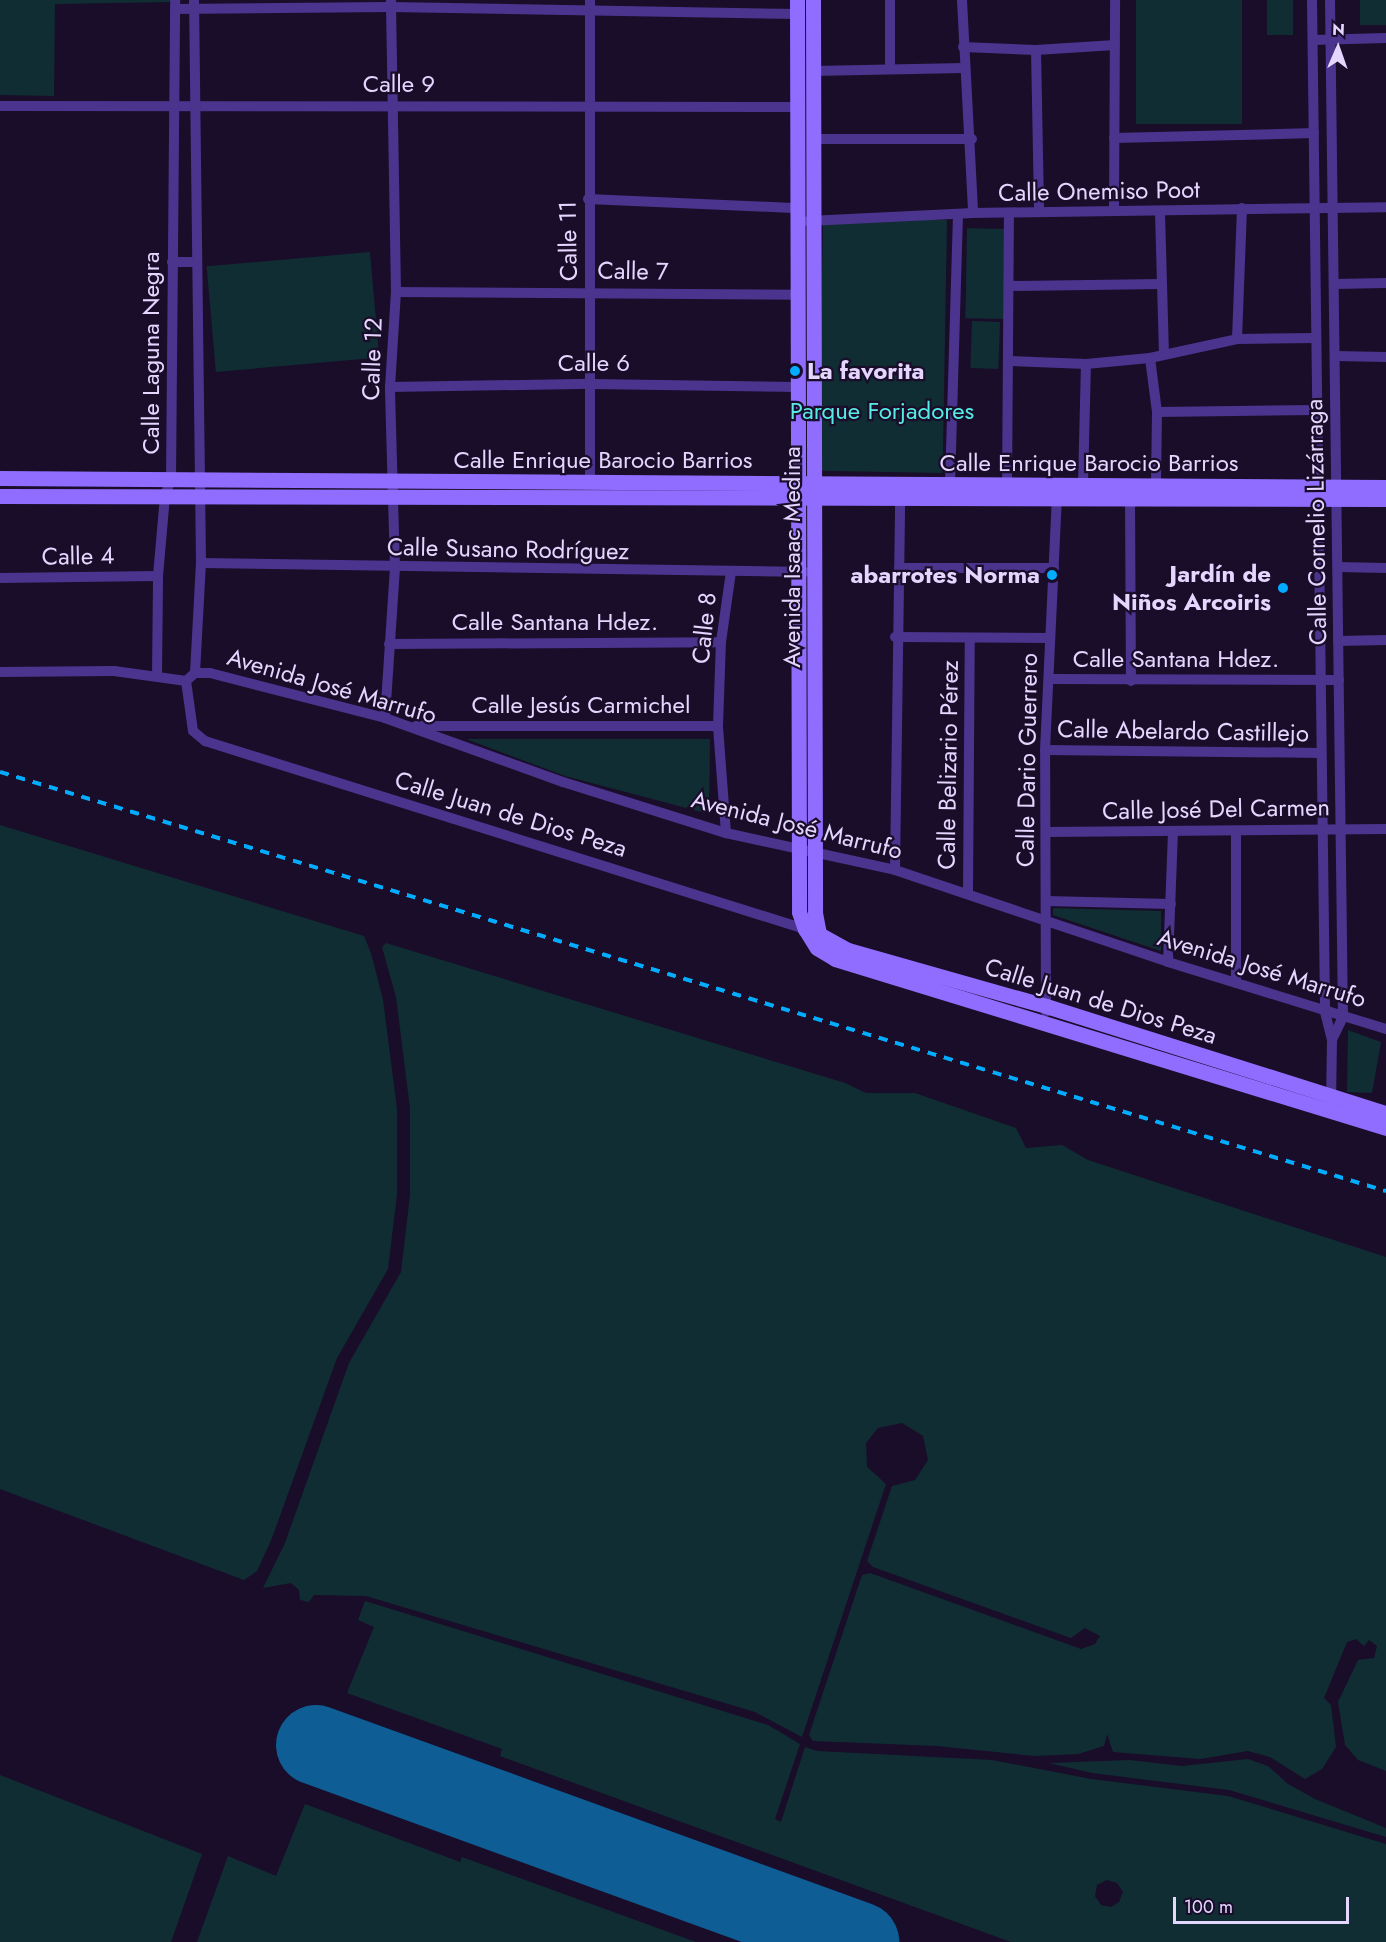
<!DOCTYPE html>
<html>
<head>
<meta charset="utf-8">
<style>
  body { margin:0 }
  #map { position:relative; width:1386px; height:1942px; overflow:hidden; background:#190d29; font-family:Jost,sans-serif }
  div>[style] { position:absolute }
  .green>* { inset:0; background:#102d34; transform-origin:0 0 }
  .runway>* { height:80px; margin:-40px; padding:0 40px; transform-origin:40px; border-radius:40px; background:#0e5d94 }
  .street>* { height:10px; margin:-5px; padding:0 5px; transform-origin:5px; border-radius:5px; background:#4b348d }
  .secondary>* { height:15px; margin:-7.5px; padding:0 7.5px; transform-origin:7.5px; border-radius:7.5px; background:#916dff }
  .rail>* { height:4px; margin-top:-2px; transform-origin:0; background:repeating-linear-gradient(90deg,#02adff 0 9px,transparent 0 17px) }
  .dots>* { width:16px; height:16px; translate:-50% -50%; box-sizing:border-box; border:3px solid #190d29; border-radius:50% }
  span { translate:-50% -50%; white-space:nowrap; text-align:center; line-height:1.15; -webkit-text-stroke:4.5px #190d29; paint-order:stroke }
  .street-label { font-size:24px; color:#e4d6ff }
  .poi-label { font-size:24px; color:#e4d6ff; font-weight:700 }
  .left { translate:0 -50%; text-align:left }
  .right { translate:-100% -50%; text-align:right }
  .park-label { font-size:24px; color:#56ebe7 }
  .north { position:absolute; left:1308px; top:18px; width:60px; height:60px; -webkit-text-stroke:4px #190d29; paint-order:stroke; rotate:2deg; font-size:16px; font-weight:700; line-height:24px; text-align:center; color:#e4d6ff }
  .north::after { content:''; display:block; margin:auto; width:21px; height:27px; background:#e4d6ff; clip-path:polygon(50% 0,100% 100%,50% 72%,0 100%) }
  .scale { position:absolute; left:1173px; top:1897px; width:176px; height:27px; box-sizing:border-box; border:3px solid #e4d6ff; border-top:0; padding-left:8px; font-size:18px; line-height:21px; white-space:nowrap; color:#e4d6ff; -webkit-text-stroke:4px #190d29; paint-order:stroke }
</style>
</head>
<body>
<div id="map">
  <div class="green">
    <i style="clip-path:polygon(0 0,174px 0,174px 2px,55px 4px,54px 96px,0 95px)"></i>
    <i style="left:1136px;top:0;width:106px;height:124px"></i>
    <i style="left:1267px;top:0;width:26px;height:35px"></i>
    <i style="left:1360px;top:0;width:26px;height:25px"></i>
    <i style="left:947px;top:220px;width:253px;height:124px;rotate:91deg"></i>
    <i style="left:1007px;top:229px;width:90px;height:40px;rotate:91deg"></i>
    <i style="left:370px;top:252px;width:106px;height:164px;rotate:85deg"></i>
    <i style="left:972px;top:321px;width:28px;height:47px;rotate:2deg"></i>
    <i style="clip-path:polygon(466px 739px,710px 739px,709px 814px,565px 776px)"></i>
    <i style="clip-path:polygon(0 825px,364px 936px,371px 953px,383px 1000px,397px 1109px,397px 1194px,388px 1269px,337px 1358px,272px 1538px,257px 1571px,244px 1580px,0 1489px)"></i>
    <i style="clip-path:polygon(1053px 908px,1161px 911px,1161px 951px,1053px 915px)"></i>
    <i style="clip-path:polygon(386px 943px,845px 1083px,866px 1093px,915px 1093px,1016px 1128px,1026px 1148px,1062px 1145px,1088px 1160px,1386px 1257px,1386px 1771px,1358px 1760px,1345px 1745px,1338px 1702px,1358px 1660px,1374px 1658px,1377px 1646px,1369px 1640px,1364px 1646px,1356px 1639px,1347px 1642px,1324px 1698px,1331px 1705px,1336px 1747px,1322px 1769px,1305px 1779px,1270px 1757px,1248px 1751px,1200px 1759px,1113px 1752px,1107px 1734px,1104px 1746px,1078px 1754px,1034px 1756px,937px 1746px,813px 1741px,809px 1735px,862px 1575px,870px 1573px,1081px 1649px,1095px 1644px,1100px 1636px,1085px 1628px,1071px 1638px,873px 1567px,867px 1561px,892px 1486px,915px 1480px,928px 1460px,923px 1436px,902px 1423px,878px 1428px,866px 1443px,867px 1467px,886px 1484px,802px 1737px,755px 1712px,366px 1596px,314px 1595px,309px 1602px,300px 1600px,299px 1590px,291px 1583px,263px 1588px,285px 1543px,349px 1363px,401px 1272px,410px 1195px,410px 1108px,396px 997px,382px 947px)"></i>
    <i style="clip-path:polygon(1348px 1030px,1381px 1042px,1372px 1093px,1347px 1092px)"></i>
    <i style="clip-path:polygon(evenodd,365px 1601px,768px 1725px,800px 1744px,775px 1819px,781px 1822px,805px 1747px,817px 1751px,992px 1760px,1091px 1779px,1228px 1796px,1386px 1844px,1386px 1942px,1011px 1942px,500px 1756px,502px 1749px,347px 1693px,374px 1627px,358px 1620px,365px 1601px,1107px 1880px,1117px 1883px,1123px 1892px,1119px 1902px,1111px 1907px,1101px 1905px,1095px 1896px,1097px 1885px,1107px 1880px)"></i>
    <i style="clip-path:polygon(1248px 1759px,1268px 1766px,1288px 1784px,1315px 1799px,1386px 1828px,1386px 1837px,1229px 1790px,1092px 1773px,1049px 1763px,1129px 1760px,1182px 1766px)"></i>
    <i style="clip-path:polygon(0 1775px,202px 1854px,171px 1942px,0 1942px)"></i>
    <i style="clip-path:polygon(305px 1804px,460px 1862px,462px 1857px,696px 1942px,197px 1942px,228px 1856px,276px 1876px)"></i>
  </div>
  <div class="runway">
    <i style="left:316px;top:1745px;width:578px;rotate:19.94deg"></i>
  </div>
  <div class="street">
    <i style="left:590px;top:0;width:482px;rotate:90deg"></i>
    <i style="left:890px;top:0;width:69px;rotate:90deg"></i>
    <i style="left:962px;top:0;width:213px;rotate:87deg"></i>
    <i style="left:1312px;top:0;width:1012px;rotate:89.26deg"></i>
    <i style="left:1325px;top:1012px;width:29px;rotate:76deg"></i>
    <i style="left:1332px;top:1040px;width:63px;rotate:90.9deg"></i>
    <i style="left:1330px;top:0;width:1017px;rotate:89.27deg"></i>
    <i style="left:1343px;top:1017px;width:25px;rotate:116deg"></i>
    <i style="left:175px;top:9px;width:215px;rotate:-0.5deg"></i>
    <i style="left:390px;top:7px;width:407px;rotate:1deg"></i>
    <i style="left:1313px;top:40px;width:73px;rotate:-1.6deg"></i>
    <i style="left:963px;top:47px;width:73px;rotate:2.4deg"></i>
    <i style="left:1036px;top:50px;width:79px;rotate:-3.6deg"></i>
    <i style="left:1036px;top:50px;width:162px;rotate:88.9deg"></i>
    <i style="left:813px;top:71px;width:151px;rotate:-1.1deg"></i>
    <i style="left:0;top:106px;width:798px;rotate:0.07deg"></i>
    <i style="left:1114px;top:138px;width:200px;rotate:-1.4deg"></i>
    <i style="left:813px;top:139px;width:159px"></i>
    <i style="left:588px;top:199px;width:210px;rotate:2.5deg"></i>
    <i style="left:1114px;top:211px;width:211px;rotate:-89.7deg"></i>
    <i style="left:1160px;top:212px;width:141px;rotate:88.4deg"></i>
    <i style="left:808px;top:221px;width:165px;rotate:-2.8deg"></i>
    <i style="left:973px;top:213px;width:413px;rotate:-0.8deg"></i>
    <i style="left:172px;top:262px;width:24px"></i>
    <i style="left:1334px;top:284px;width:52px;rotate:-1.1deg"></i>
    <i style="left:1009px;top:286px;width:152px;rotate:-0.8deg"></i>
    <i style="left:396px;top:292px;width:402px;rotate:0.4deg"></i>
    <i style="left:1237px;top:339px;width:131px;rotate:-87.8deg"></i>
    <i style="left:1335px;top:356px;width:51px;rotate:1.1deg"></i>
    <i style="left:1150px;top:358px;width:54px;rotate:82.6deg"></i>
    <i style="left:1157px;top:412px;width:74px;rotate:90.8deg"></i>
    <i style="left:1010px;top:361px;width:76px;rotate:2.3deg"></i>
    <i style="left:1086px;top:364px;width:64px;rotate:-5.4deg"></i>
    <i style="left:1150px;top:358px;width:89px;rotate:-12.3deg"></i>
    <i style="left:1237px;top:339px;width:79px;rotate:-0.7deg"></i>
    <i style="left:390px;top:387px;width:201px;rotate:-0.9deg"></i>
    <i style="left:591px;top:384px;width:207px;rotate:0.8deg"></i>
    <i style="left:1157px;top:412px;width:160px;rotate:-0.7deg"></i>
    <i style="left:950px;top:484px;width:270px;rotate:-88.3deg"></i>
    <i style="left:1083px;top:485px;width:121px;rotate:-88.6deg"></i>
    <i style="left:1007px;top:490px;width:276px;rotate:-89.6deg"></i>
    <i style="left:1130px;top:498px;width:183px;rotate:89.7deg"></i>
    <i style="left:201px;top:563px;width:604px;rotate:0.85deg"></i>
    <i style="left:1338px;top:567px;width:48px;rotate:1.2deg"></i>
    <i style="left:899px;top:568px;width:155px"></i>
    <i style="left:0;top:578px;width:158px;rotate:-0.7deg"></i>
    <i style="left:895px;top:637px;width:155px;rotate:0.4deg"></i>
    <i style="left:1338px;top:641px;width:48px;rotate:-1.2deg"></i>
    <i style="left:389px;top:644px;width:332px;rotate:-0.3deg"></i>
    <i style="left:0;top:672px;width:114px;rotate:-0.5deg"></i>
    <i style="left:114px;top:671px;width:73px;rotate:7.9deg"></i>
    <i style="left:186px;top:681px;width:12px;rotate:-42deg"></i>
    <i style="left:195px;top:673px;width:110px;rotate:-86.9deg"></i>
    <i style="left:201px;top:563px;width:563px;rotate:-90.71deg"></i>
    <i style="left:195px;top:673px;width:15px"></i>
    <i style="left:210px;top:673px;width:181px;rotate:14.4deg"></i>
    <i style="left:385px;top:718px;width:189px;rotate:19.8deg"></i>
    <i style="left:563px;top:782px;width:171px;rotate:17.4deg"></i>
    <i style="left:726px;top:833px;width:173px;rotate:12.3deg"></i>
    <i style="left:895px;top:870px;width:288px;rotate:18.6deg"></i>
    <i style="left:1168px;top:962px;width:228px;rotate:17.1deg"></i>
    <i style="left:157px;top:676px;width:100px;rotate:-89.4deg"></i>
    <i style="left:158px;top:576px;width:80px;rotate:-85deg"></i>
    <i style="left:165px;top:496px;width:18px;rotate:-71deg"></i>
    <i style="left:171px;top:479px;width:479px;rotate:-89.5deg"></i>
    <i style="left:1050px;top:679px;width:289px;rotate:0.2deg"></i>
    <i style="left:186px;top:681px;width:50px;rotate:82deg"></i>
    <i style="left:193px;top:731px;width:16px;rotate:40deg"></i>
    <i style="left:205px;top:741px;width:632px;rotate:17.4deg"></i>
    <i style="left:385px;top:718px;width:149px;rotate:-86.2deg"></i>
    <i style="left:395px;top:569px;width:182px;rotate:-91.6deg"></i>
    <i style="left:390px;top:387px;width:95px;rotate:-86.4deg"></i>
    <i style="left:396px;top:292px;width:292px;rotate:-91deg"></i>
    <i style="left:416px;top:726px;width:302px"></i>
    <i style="left:1045px;top:750px;width:276px;rotate:0.6deg"></i>
    <i style="left:1047px;top:832px;width:339px;rotate:-0.5deg"></i>
    <i style="left:1236px;top:832px;width:151px;rotate:90deg"></i>
    <i style="left:726px;top:833px;width:107px;rotate:-94.3deg"></i>
    <i style="left:718px;top:726px;width:84px;rotate:-88deg"></i>
    <i style="left:721px;top:642px;width:71px;rotate:-81.9deg"></i>
    <i style="left:895px;top:870px;width:372px;rotate:-89.2deg"></i>
    <i style="left:968px;top:893px;width:255px;rotate:-89.6deg"></i>
    <i style="left:1046px;top:901px;width:125px;rotate:1.4deg"></i>
    <i style="left:1168px;top:962px;width:131px;rotate:-87.8deg"></i>
    <i style="left:1046px;top:1012px;width:262px;rotate:-90.2deg"></i>
    <i style="left:1045px;top:750px;width:252px;rotate:-87.3deg"></i>
  </div>
  <div class="secondary">
    <i style="left:797px;top:0;width:912px;rotate:89.87deg"></i>
    <i style="left:799px;top:912px;width:18px;rotate:71deg"></i>
    <i style="left:805px;top:929px;width:22px;rotate:58deg"></i>
    <i style="left:817px;top:948px;width:21px;rotate:31deg"></i>
    <i style="left:835px;top:959px;width:576px;rotate:17.05deg"></i>
    <i style="left:813px;top:0;width:913px;rotate:89.87deg"></i>
    <i style="left:815px;top:913px;width:21px;rotate:79deg"></i>
    <i style="left:819px;top:934px;width:33px;rotate:29deg"></i>
    <i style="left:848px;top:950px;width:206px;rotate:15.8deg"></i>
    <i style="left:1046px;top:1006px;width:356px;rotate:17.5deg"></i>
    <i style="left:0;top:478px;width:1386px;rotate:0.37deg"></i>
    <i style="left:0;top:496px;width:1386px;rotate:0.12deg"></i>
  </div>
  <div class="rail">
    <i style="left:0;top:772px;width:1448px;rotate:16.82deg"></i>
  </div>
  <div class="dots">
    <i style="left:795px;top:371px;background:#02adff"></i>
    <i style="left:1052px;top:575px;background:#02adff"></i>
    <i style="left:1283px;top:588px;background:#02adff"></i>
  </div>
  <div class="street-label">
    <span style="left:399px;top:84px">Calle 9</span>
    <span style="left:1099px;top:191px;rotate:-1deg">Calle Onemiso Poot</span>
    <span style="left:568px;top:241px;rotate:-91deg">Calle 11</span>
    <span style="left:633px;top:271px;rotate:1deg">Calle 7</span>
    <span style="left:151px;top:353px;rotate:-90deg">Calle Laguna Negra</span>
    <span style="left:372px;top:359px;rotate:-88deg">Calle 12</span>
    <span style="left:594px;top:363px">Calle 6</span>
    <span style="left:603px;top:460px">Calle Enrique Barocio Barrios</span>
    <span style="left:1089px;top:463px">Calle Enrique Barocio Barrios</span>
    <span style="left:1316px;top:522px;rotate:-91deg">Calle Cornelio Lizárraga</span>
    <span style="left:508px;top:549px;rotate:1deg">Calle Susano Rodríguez</span>
    <span style="left:78px;top:556px;rotate:-1deg">Calle 4</span>
    <span style="left:792px;top:557px;rotate:-90deg">Avenida Isaac Medina</span>
    <span style="left:555px;top:622px">Calle Santana Hdez.</span>
    <span style="left:704px;top:628px;rotate:-84deg">Calle 8</span>
    <span style="left:1176px;top:659px">Calle Santana Hdez.</span>
    <span style="left:332px;top:686px;rotate:16deg">Avenida José Marrufo</span>
    <span style="left:581px;top:705px">Calle Jesús Carmichel</span>
    <span style="left:1183px;top:731px;rotate:1deg">Calle Abelardo Castillejo</span>
    <span style="left:1027px;top:760px;rotate:-89deg">Calle Dario Guerrero</span>
    <span style="left:948px;top:765px;rotate:-89deg">Calle Belizario Pérez</span>
    <span style="left:1216px;top:809px;rotate:-1deg">Calle José Del Carmen</span>
    <span style="left:511px;top:814px;rotate:17deg">Calle Juan de Dios Peza</span>
    <span style="left:797px;top:825px;rotate:14deg">Avenida José Marrufo</span>
    <span style="left:1262px;top:968px;rotate:17deg">Avenida José Marrufo</span>
    <span style="left:1101px;top:1001px;rotate:17deg">Calle Juan de Dios Peza</span>
  </div>
  <div class="poi-label">
    <span class="left" style="left:807px;top:371px">La favorita</span>
    <span class="right" style="left:1271px;top:588px">Jardín de<br>Niños Arcoiris</span>
    <span class="right" style="left:1040px;top:575px">abarrotes Norma</span>
  </div>
  <div class="park-label">
    <span style="left:882px;top:411px">Parque Forjadores</span>
  </div>
  <div class="north">N</div>
  <div class="scale">100 m</div>
</div>
</body>
</html>
